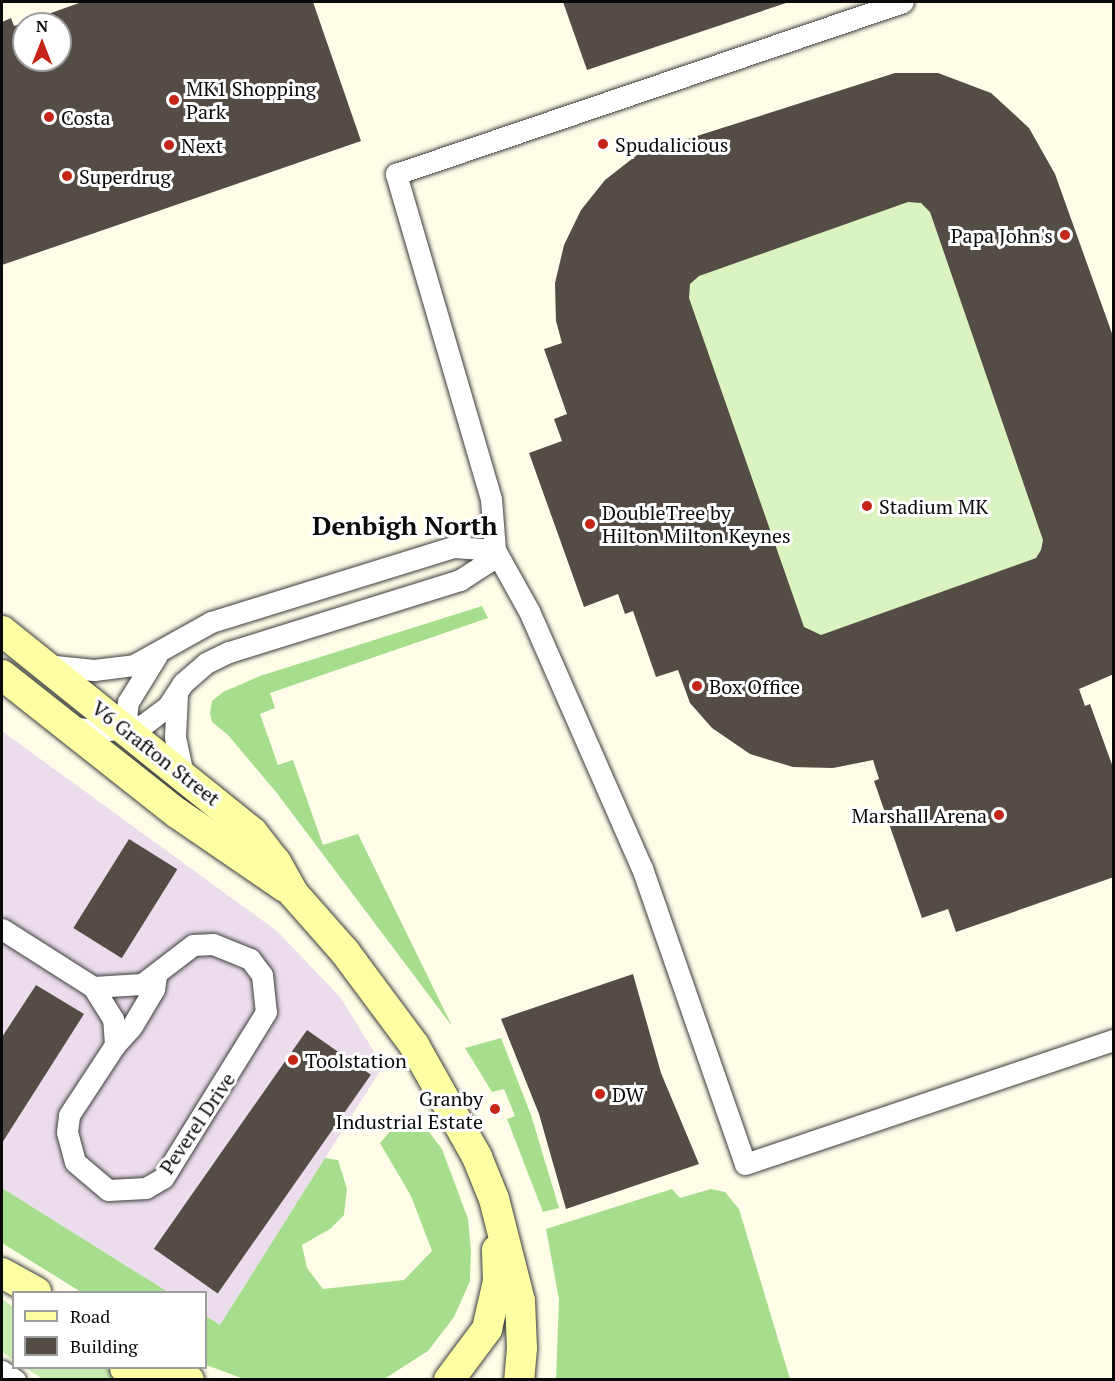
<!DOCTYPE html>
<html>
<head>
<meta charset="utf-8">
<style>
  body { margin:0 }
  #map { position:relative; width:1115px; height:1381px; overflow:hidden; background:#fffde8; font-family:"PT Serif",serif }
  div>[style] { position:absolute }
  .industrial>* { inset:0; background:#ebddeb }
  .green>* { inset:0; background:#c7ecaf }
  .forest>* { inset:0; background:#a7de8d }
  .pitch>* { inset:0; background:#dbf3c1 }
  .building>* { inset:0; background:#544d46; transform-origin:0 0 }
  .roads { filter:drop-shadow(0 0 2px #3d3d3d) drop-shadow(0 0 2px #3d3d3d) }
  .street>* { height:21px; margin:-10.5px; padding:0 10.5px; transform-origin:10.5px; border-radius:10.5px; background:#fff }
  .secondary>* { height:30px; margin:-15px; padding:0 15px; transform-origin:15px; border-radius:15px; background:#feffa3 }
  .dots>* { width:16px; height:16px; translate:-50% -50%; box-sizing:border-box; border:3px solid #fff; border-radius:50% }
  span { translate:-50% -50%; white-space:nowrap; text-align:center; line-height:1.15; -webkit-text-stroke:6px #fff; paint-order:stroke }
  .poi-label { font-size:20px; color:#0a0a0a }
  .left { translate:0 -50%; text-align:left }
  .right { translate:-100% -50%; text-align:right }
  .street-label { font-size:20px; color:#0a0a0a }
  .district-label { font-size:26px; color:#0a0a0a; font-weight:700 }
  .frame { position:absolute; inset:0; border:3px solid #0a0a0a; pointer-events:none }
  .legend { position:absolute; left:12px; top:1291px; width:195px; height:78px; box-sizing:border-box; background:#fff; border:2px solid #9d9d9d; margin:0; padding:8px 10px; list-style:none; font-size:18px; color:#0a0a0a }
  .legend li { display:flex; align-items:center; gap:12px; height:30px }
  .legend b { width:30px; border:2px solid #9d9d9d }
  .north { position:absolute; left:12px; top:12px; width:60px; height:60px; box-sizing:border-box; background:#fff; border:2px solid #9d9d9d; border-radius:50%; rotate:0deg; font-size:16px; font-weight:700; line-height:24px; text-align:center; color:#0a0a0a }
  .north::after { content:''; display:block; margin:auto; width:21px; height:27px; background:#c52518; clip-path:polygon(50% 0,100% 100%,50% 72%,0 100%) }
</style>
</head>
<body>
<div id="map">
  <div class="industrial">
    <i style="clip-path:polygon(2px 731px,277px 931px,340px 997px,383px 1066px,220px 1325px,206px 1316px,206px 1292px,168px 1292px,2px 1188px)"></i>
  </div>
  <div class="green">
    <i style="clip-path:polygon(2px 1299px,13px 1307px,13px 1360px,2px 1352px)"></i>
    <i style="clip-path:polygon(25px 1368px,109px 1368px,128px 1379px,43px 1379px)"></i>
  </div>
  <div class="forest">
    <i style="clip-path:polygon(482px 606px,488px 618px,270px 693px,275px 708px,260px 714px,278px 765px,293px 760px,323px 845px,358px 834px,452px 1026px,276px 792px,228px 735px,212px 722px,210px 713px,212px 701px,223px 692px,260px 676px)"></i>
    <i style="clip-path:polygon(501px 1038px,531px 1115px,559px 1208px,543px 1212px,507px 1119px,515px 1116px,504px 1089px,492px 1092px,465px 1048px)"></i>
    <i style="clip-path:polygon(410px 1123px,426px 1128px,442px 1149px,468px 1219px,471px 1250px,470px 1281px,454px 1317px,428px 1351px,384px 1379px,244px 1379px,206px 1365px,206px 1316px,220px 1325px,325px 1158px,338px 1160px,347px 1189px,344px 1215px,330px 1229px,302px 1245px,307px 1268px,323px 1289px,404px 1280px,432px 1251px,411px 1196px,380px 1143px,392px 1129px)"></i>
    <i style="clip-path:polygon(2px 1188px,168px 1292px,81px 1292px,2px 1243px)"></i>
    <i style="clip-path:polygon(672px 1189px,680px 1198px,711px 1189px,725px 1192px,739px 1209px,790px 1379px,556px 1379px,559px 1299px,546px 1229px)"></i>
  </div>
  <div class="pitch">
    <i style="clip-path:polygon(895px 73px,938px 73px,991px 93px,1029px 128px,1055px 174px,1113px 674px,873px 760px,833px 768px,793px 767px,690px 703px,562px 343px,556px 321px,555px 283px,637px 155px)"></i>
  </div>
  <div class="building">
    <i style="clip-path:polygon(evenodd,82px 2px,313px 2px,361px 141px,2px 265px,2px 22px,11px 18px,14px 26px,82px 2px,24px 24px,60px 24px,60px 60px,24px 60px,24px 24px)"></i>
    <i style="clip-path:polygon(563px 2px,789px 2px,587px 70px)"></i>
    <i style="clip-path:polygon(evenodd,895px 73px,938px 73px,991px 93px,1029px 128px,1055px 174px,1114px 339px,1114px 674px,1079px 689px,1085px 706px,1090px 704px,1114px 770px,1114px 877px,956px 932px,948px 909px,922px 918px,874px 781px,879px 779px,873px 760px,833px 768px,793px 767px,750px 754px,712px 728px,690px 703px,678px 670px,656px 677px,633px 611px,625px 614px,618px 594px,584px 607px,529px 453px,562px 441px,554px 419px,567px 414px,544px 349px,562px 343px,556px 321px,555px 283px,564px 245px,581px 210px,605px 180px,637px 155px,895px 73px,908px 202px,921px 203px,930px 212px,1043px 540px,1041px 550px,1036px 558px,821px 635px,804px 627px,689px 298px,690px 284px,699px 276px,908px 202px)"></i>
    <i style="left:129px;top:839px;width:57px;height:105px;rotate:32deg"></i>
    <i style="clip-path:polygon(633px 974px,661px 1073px,699px 1164px,566px 1209px,539px 1114px,501px 1019px)"></i>
    <i style="clip-path:polygon(36px 985px,84px 1014px,2px 1143px,2px 1037px)"></i>
    <i style="left:307px;top:1030px;width:78px;height:267px;rotate:35deg"></i>
  </div>
  <div class="roads">
    <div class="street">
      <i style="left:45px;top:665px;width:49px;rotate:5.8deg"></i>
      <i style="left:94px;top:670px;width:40px;rotate:-7.1deg"></i>
      <i style="left:134px;top:665px;width:88px;rotate:-29.2deg"></i>
      <i style="left:211px;top:622px;width:254px;rotate:-17.2deg"></i>
      <i style="left:454px;top:547px;width:41px;rotate:4.2deg"></i>
      <i style="left:495px;top:550px;width:70px;rotate:60.9deg"></i>
      <i style="left:529px;top:611px;width:281px;rotate:66.3deg"></i>
      <i style="left:642px;top:868px;width:313px;rotate:70.8deg"></i>
      <i style="left:745px;top:1164px;width:389px;rotate:-18.6deg"></i>
      <i style="left:177px;top:694px;width:43px;rotate:92.7deg"></i>
      <i style="left:175px;top:737px;width:39px;rotate:78deg"></i>
      <i style="left:70px;top:727px;width:32px;rotate:7deg"></i>
      <i style="left:102px;top:731px;width:41px;rotate:-8.3deg"></i>
      <i style="left:143px;top:725px;width:31px;rotate:-37deg"></i>
      <i style="left:168px;top:706px;width:27px;rotate:-57deg"></i>
      <i style="left:183px;top:683px;width:30px;rotate:-41deg"></i>
      <i style="left:206px;top:663px;width:25px;rotate:-26deg"></i>
      <i style="left:229px;top:652px;width:242px;rotate:-17.3deg"></i>
      <i style="left:460px;top:580px;width:33px;rotate:-33deg"></i>
      <i style="left:488px;top:562px;width:14px;rotate:-60deg"></i>
      <i style="left:495px;top:550px;width:51px;rotate:-94.5deg"></i>
      <i style="left:491px;top:499px;width:339px;rotate:-106.3deg"></i>
      <i style="left:396px;top:174px;width:535px;rotate:-18.74deg"></i>
      <i style="left:125px;top:729px;width:27px;rotate:-84deg"></i>
      <i style="left:128px;top:702px;width:55px;rotate:-58.3deg"></i>
      <i style="left:2px;top:929px;width:108px;rotate:32.5deg"></i>
      <i style="left:213px;top:944px;width:40px;rotate:22deg"></i>
      <i style="left:250px;top:959px;width:20px;rotate:53deg"></i>
      <i style="left:262px;top:975px;width:37px;rotate:84deg"></i>
      <i style="left:266px;top:1012px;width:195px;rotate:121.8deg"></i>
      <i style="left:163px;top:1178px;width:20px;rotate:150deg"></i>
      <i style="left:146px;top:1188px;width:38px;rotate:177deg"></i>
      <i style="left:108px;top:1190px;width:43px;rotate:-139.7deg"></i>
      <i style="left:75px;top:1162px;width:31px;rotate:-105deg"></i>
      <i style="left:67px;top:1132px;width:17px;rotate:-83deg"></i>
      <i style="left:69px;top:1115px;width:84px;rotate:-56.7deg"></i>
      <i style="left:115px;top:1045px;width:26px;rotate:-94deg"></i>
      <i style="left:113px;top:1019px;width:38px;rotate:-122deg"></i>
      <i style="left:93px;top:987px;width:49px;rotate:-3.5deg"></i>
      <i style="left:142px;top:984px;width:64px;rotate:-37.4deg"></i>
      <i style="left:193px;top:945px;width:20px;rotate:-3deg"></i>
      <i style="left:115px;top:1045px;width:25px;rotate:-48deg"></i>
      <i style="left:132px;top:1026px;width:43px;rotate:-59.3deg"></i>
      <i style="left:154px;top:989px;width:13px;rotate:-81deg"></i>
      <i style="left:2px;top:1371px;width:16px;rotate:35deg"></i>
    </div>
    <div class="secondary">
      <i style="left:2px;top:631px;width:322px;rotate:38.8deg"></i>
      <i style="left:253px;top:833px;width:37px;rotate:52deg"></i>
      <i style="left:276px;top:862px;width:35px;rotate:61deg"></i>
      <i style="left:293px;top:893px;width:79px;rotate:48.6deg"></i>
      <i style="left:345px;top:952px;width:116px;rotate:53.4deg"></i>
      <i style="left:414px;top:1045px;width:129px;rotate:60.6deg"></i>
      <i style="left:477px;top:1157px;width:45px;rotate:68deg"></i>
      <i style="left:494px;top:1199px;width:105px;rotate:75.7deg"></i>
      <i style="left:520px;top:1301px;width:47px;rotate:87.6deg"></i>
      <i style="left:522px;top:1348px;width:32px;rotate:95deg"></i>
      <i style="left:2px;top:675px;width:223px;rotate:38.3deg"></i>
      <i style="left:177px;top:813px;width:131px;rotate:34.4deg"></i>
      <i style="left:2px;top:1273px;width:39px;rotate:29deg"></i>
      <i style="left:125px;top:1368px;width:22px;rotate:34deg"></i>
      <i style="left:166px;top:1368px;width:26px;rotate:28deg"></i>
      <i style="left:449px;top:1380px;width:64px;rotate:-53.3deg"></i>
      <i style="left:487px;top:1329px;width:49px;rotate:-77.1deg"></i>
      <i style="left:498px;top:1281px;width:31px;rotate:-92deg"></i>
    </div>
  </div>
  <div class="dots">
    <i style="left:174px;top:100px;background:#c52518"></i>
    <i style="left:49px;top:117px;background:#c52518"></i>
    <i style="left:603px;top:144px;background:#c52518"></i>
    <i style="left:169px;top:145px;background:#c52518"></i>
    <i style="left:67px;top:176px;background:#c52518"></i>
    <i style="left:1065px;top:235px;background:#c52518"></i>
    <i style="left:867px;top:506px;background:#c52518"></i>
    <i style="left:590px;top:524px;background:#c52518"></i>
    <i style="left:697px;top:686px;background:#c52518"></i>
    <i style="left:999px;top:815px;background:#c52518"></i>
    <i style="left:293px;top:1060px;background:#c52518"></i>
    <i style="left:600px;top:1094px;background:#c52518"></i>
    <i style="left:495px;top:1109px;background:#c52518"></i>
  </div>
  <div class="poi-label">
    <span class="left" style="left:186px;top:100px">MK1 Shopping<br>Park</span>
    <span class="left" style="left:61px;top:117px">Costa</span>
    <span class="left" style="left:615px;top:144px">Spudalicious</span>
    <span class="left" style="left:181px;top:145px">Next</span>
    <span class="left" style="left:79px;top:176px">Superdrug</span>
    <span class="right" style="left:1053px;top:235px">Papa John's</span>
    <span class="left" style="left:879px;top:506px">Stadium MK</span>
    <span class="left" style="left:602px;top:524px">DoubleTree by<br>Hilton Milton Keynes</span>
    <span class="left" style="left:709px;top:686px">Box Office</span>
    <span class="right" style="left:987px;top:815px">Marshall Arena</span>
    <span class="left" style="left:305px;top:1060px">Toolstation</span>
    <span class="left" style="left:612px;top:1094px">DW</span>
    <span class="right" style="left:483px;top:1110px">Granby<br>Industrial Estate</span>
  </div>
  <div class="street-label">
    <span style="left:156px;top:753px;rotate:38deg">V6 Grafton Street</span>
    <span style="left:197px;top:1123px;rotate:-56deg">Peverel Drive</span>
  </div>
  <div class="district-label">
    <span style="left:405px;top:526px">Denbigh North</span>
  </div>
  <div class="frame"></div>
  <ul class="legend">
  <li><b style="height:8px;background:#feffa3"></b>Road</li>
  <li><b style="height:16px;background:#544d46"></b>Building</li>
  </ul>
  <div class="north">N</div>
</div>
</body>
</html>
